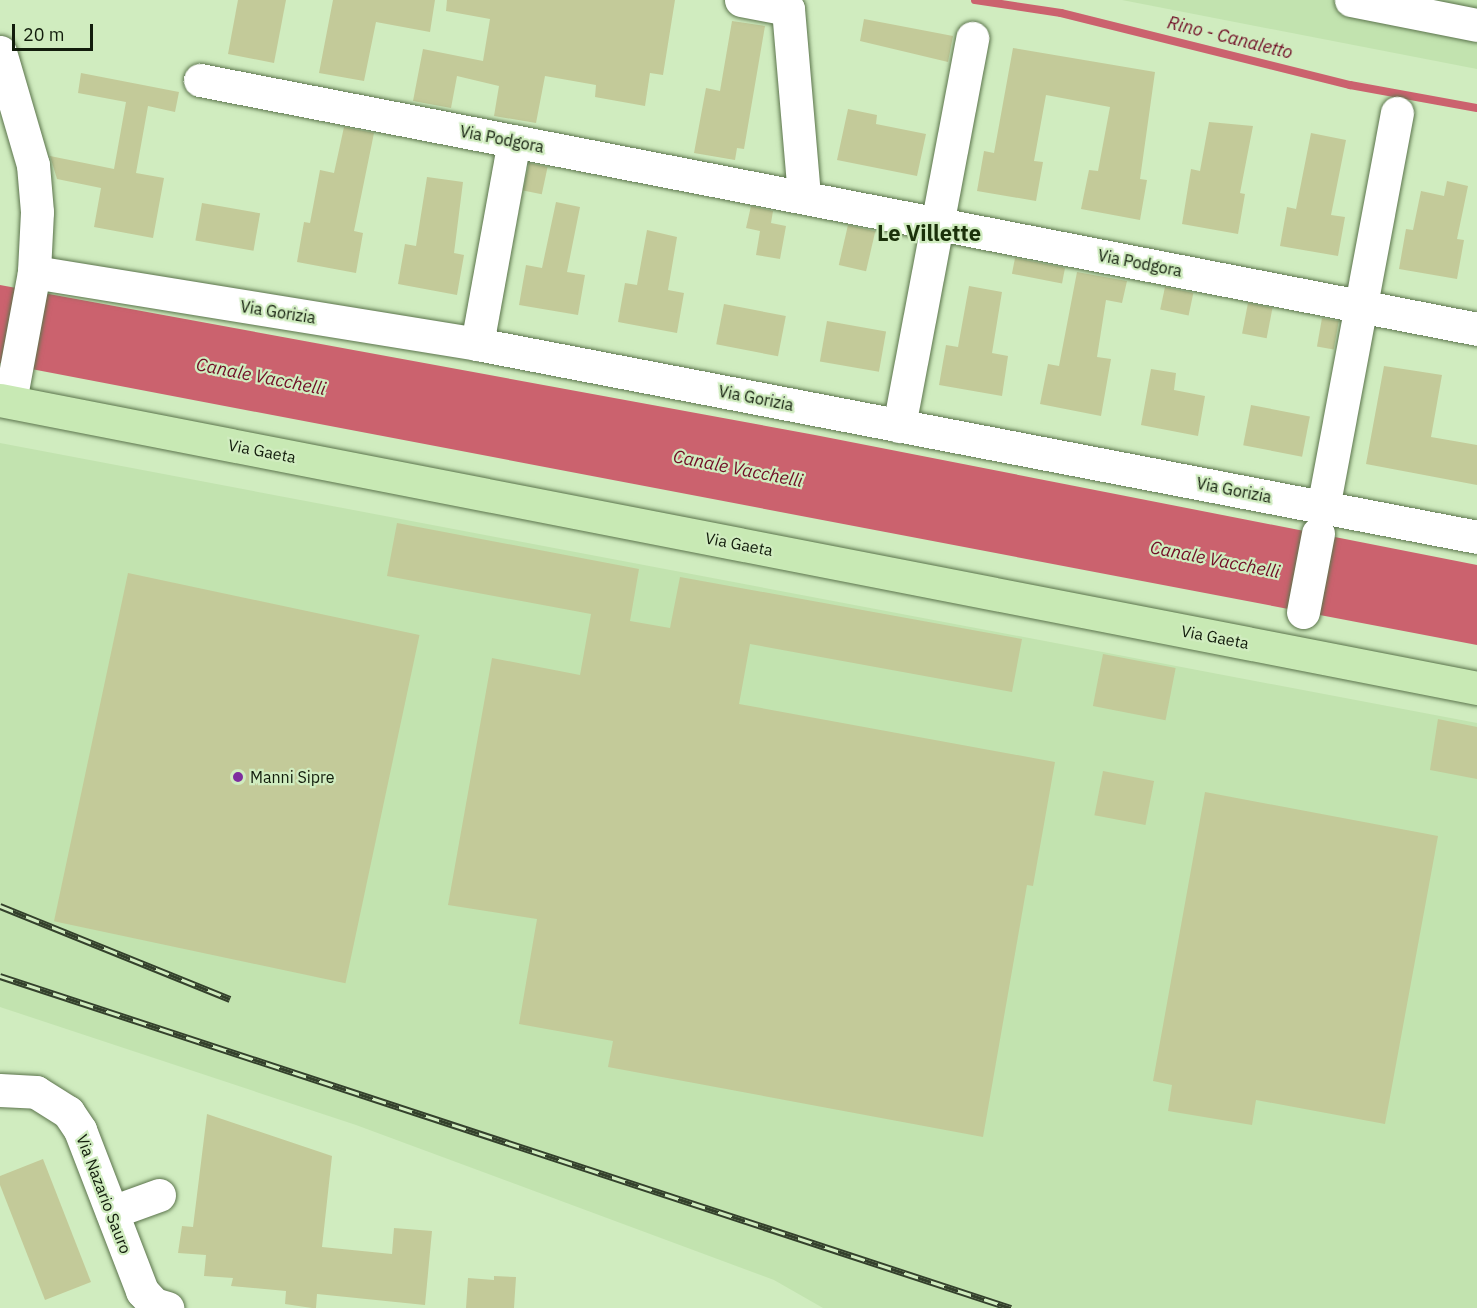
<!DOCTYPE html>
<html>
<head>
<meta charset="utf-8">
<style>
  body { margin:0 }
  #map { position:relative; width:1477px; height:1308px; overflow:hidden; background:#d0ecbf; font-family:"IBM Plex Sans",sans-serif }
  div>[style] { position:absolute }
  .built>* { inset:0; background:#c2e3af }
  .water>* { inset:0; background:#cb626e }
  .stream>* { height:8px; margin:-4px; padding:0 4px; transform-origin:4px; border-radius:4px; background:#cb626e }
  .building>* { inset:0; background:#c3ca99; transform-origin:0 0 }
  .roads { filter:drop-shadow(0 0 2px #5b744c) drop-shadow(0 0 2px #5b744c) }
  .minor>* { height:33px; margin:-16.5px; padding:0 16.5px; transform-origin:16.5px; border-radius:16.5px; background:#fff }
  .major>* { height:33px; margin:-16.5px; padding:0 16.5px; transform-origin:16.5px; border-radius:16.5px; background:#c8e9b4 }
  .rail>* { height:7px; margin-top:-3.5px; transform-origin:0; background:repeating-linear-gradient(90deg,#d0ecbf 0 14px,#34412c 0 28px); box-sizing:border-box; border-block:2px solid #34412c }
  .dots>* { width:16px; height:16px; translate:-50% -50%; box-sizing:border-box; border:3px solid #d0ecbf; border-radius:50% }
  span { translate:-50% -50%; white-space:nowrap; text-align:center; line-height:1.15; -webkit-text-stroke:4.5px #d0ecbf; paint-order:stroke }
  .street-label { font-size:16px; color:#121c0c }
  .poi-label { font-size:16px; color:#121c0c }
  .left { translate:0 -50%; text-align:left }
  .water-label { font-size:18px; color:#700d26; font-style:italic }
  .district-label { font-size:22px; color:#1b310b; font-weight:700 }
  .scale { position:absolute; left:12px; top:24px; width:81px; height:27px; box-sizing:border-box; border:3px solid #121c0c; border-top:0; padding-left:8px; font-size:18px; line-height:21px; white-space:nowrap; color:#121c0c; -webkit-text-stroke:4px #d0ecbf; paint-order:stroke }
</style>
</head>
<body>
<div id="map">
  <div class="built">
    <i style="clip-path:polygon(1122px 0,1477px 0,1477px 69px)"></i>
    <i style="clip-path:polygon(0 443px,1477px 723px,1477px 1308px,823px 1308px,774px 1280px,356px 1125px,0 1007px)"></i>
  </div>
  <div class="water">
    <i style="clip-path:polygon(0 285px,815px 435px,1477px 565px,1477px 645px,0 363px)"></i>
  </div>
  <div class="stream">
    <i style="left:975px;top:0;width:87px;rotate:8.6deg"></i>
    <i style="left:1061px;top:13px;width:298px;rotate:14deg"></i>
    <i style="left:1350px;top:85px;width:129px;rotate:10.3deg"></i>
  </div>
  <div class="building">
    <i style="clip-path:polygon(238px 0,286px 0,274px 63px,228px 54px)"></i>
    <i style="clip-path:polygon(333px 0,435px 0,430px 32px,376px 22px,364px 81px,319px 73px)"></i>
    <i style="clip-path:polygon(447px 0,675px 0,663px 75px,650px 73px,645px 106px,595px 97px,596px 85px,545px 76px,536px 123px,494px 116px,499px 86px,457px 76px,451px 108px,413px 101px,423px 49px,483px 61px,490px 19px,446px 11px)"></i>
    <i style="clip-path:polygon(864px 19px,953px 36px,948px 62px,860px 41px)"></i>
    <i style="clip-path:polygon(732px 21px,765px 26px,744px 149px,737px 148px,735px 160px,694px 153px,706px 88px,720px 91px)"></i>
    <i style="clip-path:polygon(1013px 48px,1155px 72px,1140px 179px,1147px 180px,1140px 220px,1081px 209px,1089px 170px,1098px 171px,1110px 107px,1046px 95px,1034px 161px,1043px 162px,1036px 201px,977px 191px,984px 151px,994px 153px)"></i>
    <i style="clip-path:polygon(81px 73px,179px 92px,175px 112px,148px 106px,136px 173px,164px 178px,153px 238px,94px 227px,101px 188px,57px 179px,50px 156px,114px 169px,126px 102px,78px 93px)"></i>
    <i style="clip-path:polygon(848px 109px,877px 115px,876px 124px,926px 134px,917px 176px,837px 160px)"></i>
    <i style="clip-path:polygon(1209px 122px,1253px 126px,1240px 193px,1245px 194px,1238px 234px,1182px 224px,1191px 169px,1200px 171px)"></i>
    <i style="clip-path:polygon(344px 127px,374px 133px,354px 231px,363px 233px,356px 273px,297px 262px,304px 222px,310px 223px,320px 170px,334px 173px)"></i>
    <i style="clip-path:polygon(1311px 133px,1346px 140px,1331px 215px,1345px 217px,1338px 256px,1280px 246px,1287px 207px,1296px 209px)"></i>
    <i style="left:529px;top:163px;width:19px;height:28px;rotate:12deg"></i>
    <i style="clip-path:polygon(427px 177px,463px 182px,454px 253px,464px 255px,457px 295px,398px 284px,405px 244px,416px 246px)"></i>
    <i style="clip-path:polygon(1447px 181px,1468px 186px,1457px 239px,1464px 240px,1457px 279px,1399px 269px,1406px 229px,1413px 230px,1421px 191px,1444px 196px)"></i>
    <i style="clip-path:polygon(556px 202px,580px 207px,567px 272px,585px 275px,578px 315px,519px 305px,526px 265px,542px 268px)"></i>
    <i style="left:202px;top:203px;width:59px;height:38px;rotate:10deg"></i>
    <i style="clip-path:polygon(751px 206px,773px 211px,771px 223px,786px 226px,780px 259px,756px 255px,760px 231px,746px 228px)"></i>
    <i style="left:848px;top:225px;width:28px;height:41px;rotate:13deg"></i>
    <i style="clip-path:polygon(647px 230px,677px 237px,668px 290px,684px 293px,677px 333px,618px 322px,625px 283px,637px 285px)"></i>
    <i style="left:1015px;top:258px;width:51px;height:16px;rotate:11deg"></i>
    <i style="clip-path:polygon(1077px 272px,1127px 281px,1122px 303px,1106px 300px,1097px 357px,1111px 359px,1101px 416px,1040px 404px,1048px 364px,1059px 366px)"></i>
    <i style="clip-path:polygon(969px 286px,1002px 292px,992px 353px,1008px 356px,1002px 396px,939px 385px,946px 345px,958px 347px)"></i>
    <i style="left:1165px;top:287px;width:29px;height:23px;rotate:12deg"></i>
    <i style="left:1248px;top:303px;width:25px;height:31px;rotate:11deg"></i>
    <i style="left:724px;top:304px;width:63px;height:41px;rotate:11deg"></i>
    <i style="left:1322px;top:318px;width:17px;height:29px;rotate:10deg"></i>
    <i style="left:827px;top:321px;width:60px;height:41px;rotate:10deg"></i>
    <i style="clip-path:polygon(1384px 366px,1442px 375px,1431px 437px,1477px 445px,1477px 485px,1366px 464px)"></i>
    <i style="clip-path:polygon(1151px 369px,1176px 373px,1174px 390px,1205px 396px,1198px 436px,1141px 425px)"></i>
    <i style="left:1251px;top:405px;width:60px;height:41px;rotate:11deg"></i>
    <i style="clip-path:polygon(397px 523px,639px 569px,630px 621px,670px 628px,680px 577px,1022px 639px,1012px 692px,750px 644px,739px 704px,1055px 762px,1033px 886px,1027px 885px,983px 1137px,608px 1067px,613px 1041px,519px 1024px,537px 919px,448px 905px,492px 658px,580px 675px,591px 614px,387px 576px)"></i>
    <i style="left:128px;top:573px;width:298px;height:356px;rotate:12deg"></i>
    <i style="left:1103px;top:654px;width:74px;height:53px;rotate:11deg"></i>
    <i style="clip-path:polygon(1438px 719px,1477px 727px,1477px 779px,1430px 770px)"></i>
    <i style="left:1103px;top:771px;width:52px;height:45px;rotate:11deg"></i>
    <i style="clip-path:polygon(1205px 792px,1438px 836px,1385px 1124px,1256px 1100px,1252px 1125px,1168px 1111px,1172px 1085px,1153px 1081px)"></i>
    <i style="clip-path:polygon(207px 1114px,332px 1156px,322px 1247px,392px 1254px,394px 1228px,432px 1231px,425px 1305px,317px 1294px,316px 1308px,312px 1308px,285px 1304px,286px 1291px,231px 1286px,233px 1278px,204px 1276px,206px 1255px,178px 1253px,182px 1226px,193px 1227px)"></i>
    <i style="clip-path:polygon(43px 1159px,91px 1282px,45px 1300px,0 1185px,0 1176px)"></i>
    <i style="clip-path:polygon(494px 1276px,516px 1277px,514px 1308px,466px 1308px,468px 1278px,494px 1280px)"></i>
  </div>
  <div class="roads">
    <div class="minor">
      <i style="left:741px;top:0;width:48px;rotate:10.8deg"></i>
      <i style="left:788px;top:9px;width:189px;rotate:85.1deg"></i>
      <i style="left:1351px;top:0;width:128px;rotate:11.2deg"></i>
      <i style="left:0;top:52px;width:118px;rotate:73.7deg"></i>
      <i style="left:33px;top:165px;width:47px;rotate:85.1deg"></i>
      <i style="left:37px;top:212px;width:60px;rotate:92.9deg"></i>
      <i style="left:34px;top:272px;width:131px;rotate:100.5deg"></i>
      <i style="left:200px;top:80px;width:1301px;rotate:11.03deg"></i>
      <i style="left:34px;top:272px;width:449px;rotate:9.2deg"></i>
      <i style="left:477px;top:344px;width:1018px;rotate:10.92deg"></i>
      <i style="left:477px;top:344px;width:206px;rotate:-79.7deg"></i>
      <i style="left:899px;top:426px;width:395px;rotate:-79.3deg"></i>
      <i style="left:1323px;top:508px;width:402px;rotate:-79.4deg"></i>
      <i style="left:1303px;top:612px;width:80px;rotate:-79.2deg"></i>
      <i style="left:0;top:1090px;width:36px;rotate:3deg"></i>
      <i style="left:36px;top:1092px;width:38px;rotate:32deg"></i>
      <i style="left:68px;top:1112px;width:22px;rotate:56deg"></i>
      <i style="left:80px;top:1130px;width:173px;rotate:68.9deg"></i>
      <i style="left:142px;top:1291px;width:18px;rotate:47deg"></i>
      <i style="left:154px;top:1304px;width:14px;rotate:17deg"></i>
      <i style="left:112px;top:1212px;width:50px;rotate:-19.9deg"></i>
    </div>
    <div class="major">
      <i style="left:0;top:400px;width:1505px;rotate:11.03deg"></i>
    </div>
  </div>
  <div class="rail">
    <i style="left:0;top:906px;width:248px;rotate:22deg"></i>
    <i style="left:0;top:976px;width:1064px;rotate:18.18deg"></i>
  </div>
  <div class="dots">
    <i style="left:238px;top:777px;background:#7e2e9f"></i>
  </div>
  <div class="street-label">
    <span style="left:502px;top:139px;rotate:11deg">Via Podgora</span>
    <span style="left:1140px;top:263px;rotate:11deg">Via Podgora</span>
    <span style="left:278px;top:312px;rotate:9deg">Via Gorizia</span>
    <span style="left:756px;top:398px;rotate:11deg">Via Gorizia</span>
    <span style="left:262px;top:451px;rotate:11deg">Via Gaeta</span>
    <span style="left:1234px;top:490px;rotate:11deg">Via Gorizia</span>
    <span style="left:739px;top:544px;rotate:11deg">Via Gaeta</span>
    <span style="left:1215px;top:637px;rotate:11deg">Via Gaeta</span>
    <span style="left:104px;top:1194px;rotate:69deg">Via Nazario Sauro</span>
  </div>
  <div class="poi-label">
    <span class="left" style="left:250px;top:777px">Manni Sipre</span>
  </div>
  <div class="water-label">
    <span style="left:1230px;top:38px;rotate:14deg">Rino - Canaletto</span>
    <span style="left:261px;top:377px;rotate:11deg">Canale Vacchelli</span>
    <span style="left:738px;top:469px;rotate:11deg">Canale Vacchelli</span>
    <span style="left:1215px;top:560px;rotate:11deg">Canale Vacchelli</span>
  </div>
  <div class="district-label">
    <span style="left:929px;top:233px">Le Villette</span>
  </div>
  <div class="scale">20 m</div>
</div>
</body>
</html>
